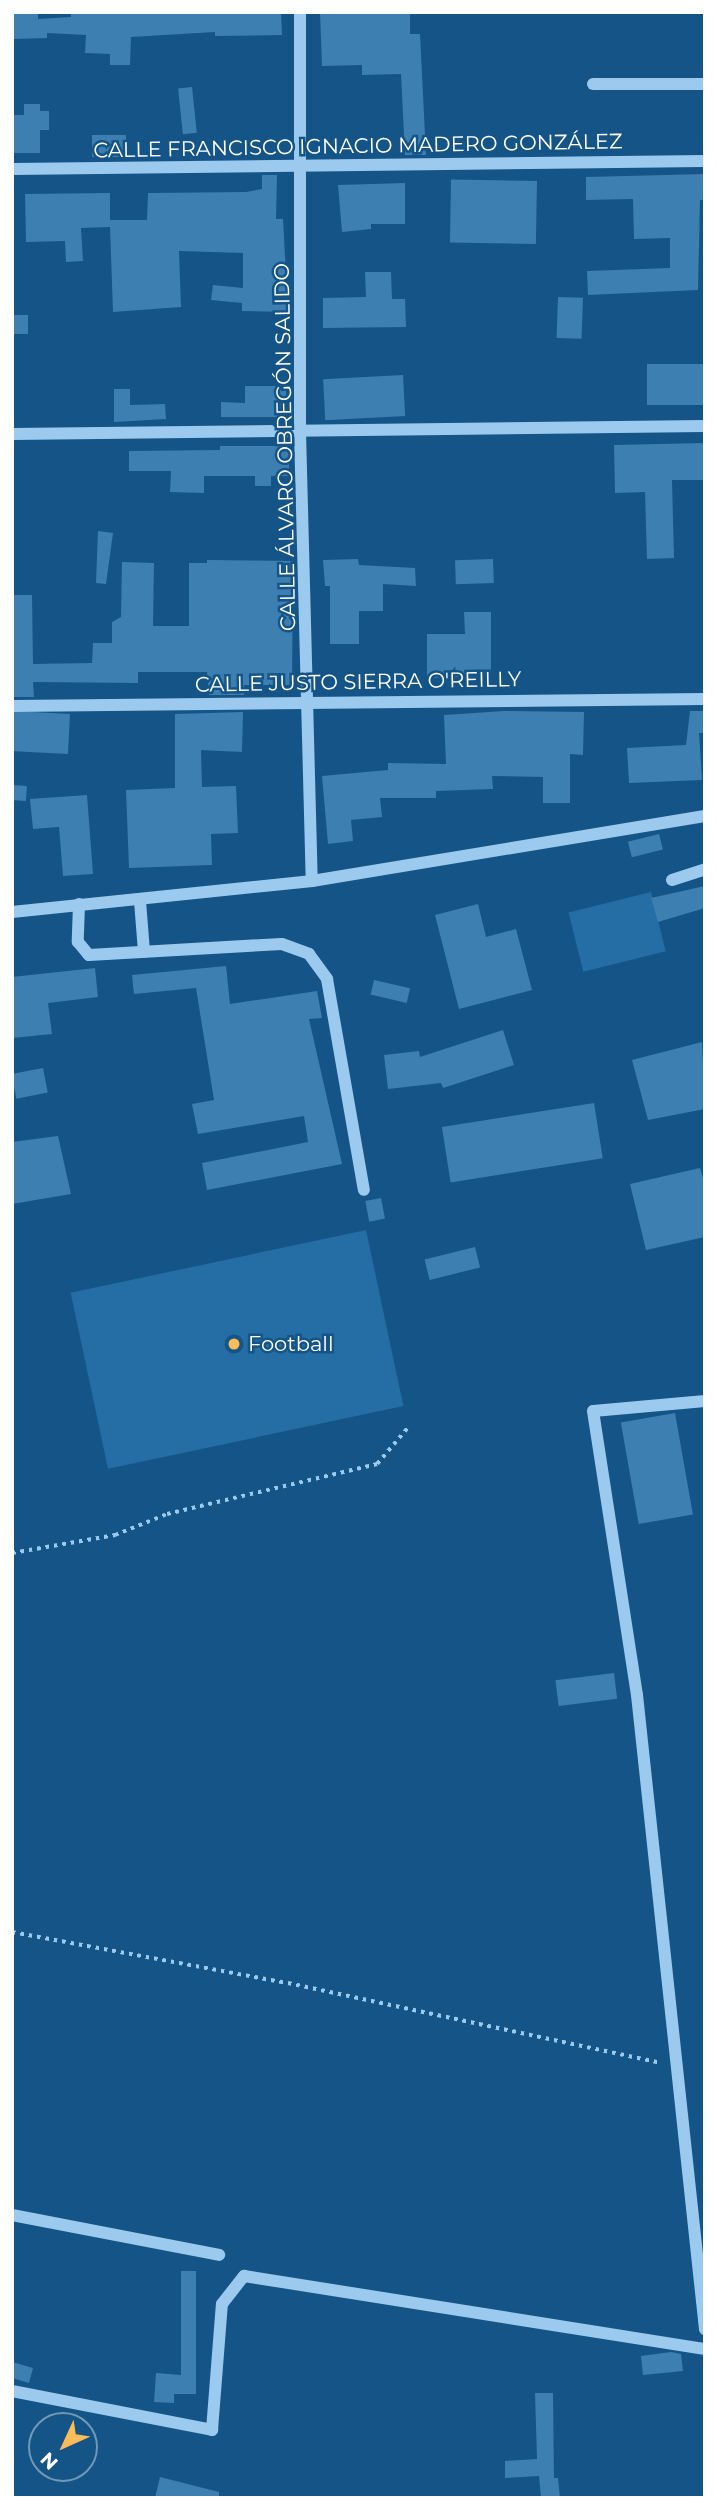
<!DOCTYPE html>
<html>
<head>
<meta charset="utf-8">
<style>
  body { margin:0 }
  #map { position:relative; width:717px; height:2510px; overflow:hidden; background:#155487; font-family:Montserrat,sans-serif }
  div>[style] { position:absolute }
  .green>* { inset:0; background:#256da5; transform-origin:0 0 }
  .building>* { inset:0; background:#3d7fb1; transform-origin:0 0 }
  .path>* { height:3.5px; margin-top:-1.75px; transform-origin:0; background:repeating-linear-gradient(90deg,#9bcaee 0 3.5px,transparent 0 8.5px) }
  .minor>* { height:12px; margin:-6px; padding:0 6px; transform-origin:6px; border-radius:6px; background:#9bcaee }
  .dots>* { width:19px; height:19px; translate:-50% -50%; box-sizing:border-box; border:4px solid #155487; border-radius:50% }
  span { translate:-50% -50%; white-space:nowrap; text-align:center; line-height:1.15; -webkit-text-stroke:5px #155487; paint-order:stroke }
  .street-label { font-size:21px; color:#fff }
  .poi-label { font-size:21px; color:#fff }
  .left { translate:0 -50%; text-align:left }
  .frame { position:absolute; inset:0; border:14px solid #fff; pointer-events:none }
  .north { position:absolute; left:28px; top:2412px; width:70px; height:70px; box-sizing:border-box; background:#155487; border:2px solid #7398b7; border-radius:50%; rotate:225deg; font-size:19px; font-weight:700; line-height:28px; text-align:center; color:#fff }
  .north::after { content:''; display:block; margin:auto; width:24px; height:32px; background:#ffbc59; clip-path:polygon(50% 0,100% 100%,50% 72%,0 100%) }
</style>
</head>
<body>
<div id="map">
  <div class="green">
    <i style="left:651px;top:892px;width:61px;height:85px;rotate:76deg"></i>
    <i style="left:366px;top:1230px;width:180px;height:302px;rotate:78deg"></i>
  </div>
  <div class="building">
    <i style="clip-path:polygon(12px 12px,38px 12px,38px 19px,71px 17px,71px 12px,281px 12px,282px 35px,215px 36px,215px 32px,131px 37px,130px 65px,110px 65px,110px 54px,85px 53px,86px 35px,47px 33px,47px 38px,12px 39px)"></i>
    <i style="clip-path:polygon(320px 12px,410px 12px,410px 34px,420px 34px,426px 155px,405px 155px,401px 74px,362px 75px,362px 65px,322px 66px)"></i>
    <i style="left:192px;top:87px;width:46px;height:14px;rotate:84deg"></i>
    <i style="clip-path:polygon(24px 104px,40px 104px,40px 111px,49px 111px,49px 130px,40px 130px,40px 153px,12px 153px,12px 115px,24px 115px)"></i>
    <i style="left:92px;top:135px;width:34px;height:22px"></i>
    <i style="clip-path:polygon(705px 174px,705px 200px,700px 200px,698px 290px,588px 295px,587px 271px,670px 268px,670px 238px,634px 239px,633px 199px,586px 200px,586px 177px)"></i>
    <i style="clip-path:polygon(262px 175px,277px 175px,276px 219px,283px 219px,288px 312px,242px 311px,242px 303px,211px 300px,213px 285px,243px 288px,243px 253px,179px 251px,181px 307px,113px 312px,110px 227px,81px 228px,83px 261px,66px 262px,65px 241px,26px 242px,25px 194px,110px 193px,110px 220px,147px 220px,148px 193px,246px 192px,262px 189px)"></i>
    <i style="left:537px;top:181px;width:63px;height:86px;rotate:91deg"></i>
    <i style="clip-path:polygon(405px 183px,405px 224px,371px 224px,371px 229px,342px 232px,338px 185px)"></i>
    <i style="clip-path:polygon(365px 272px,391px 272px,392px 299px,405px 299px,406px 327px,323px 328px,323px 298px,366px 297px)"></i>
    <i style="left:558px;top:297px;width:25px;height:41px;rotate:2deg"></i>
    <i style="left:12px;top:315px;width:16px;height:19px"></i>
    <i style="left:647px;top:364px;width:58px;height:41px"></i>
    <i style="left:403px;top:375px;width:41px;height:80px;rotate:87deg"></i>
    <i style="clip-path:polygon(245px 386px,286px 386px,286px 417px,221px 417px,221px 402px,245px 403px)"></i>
    <i style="clip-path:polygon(114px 389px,130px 389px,130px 405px,165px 404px,166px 419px,114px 422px)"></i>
    <i style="clip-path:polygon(705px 443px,705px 480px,672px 480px,674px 558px,647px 559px,645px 492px,615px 493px,614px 445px)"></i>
    <i style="clip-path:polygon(220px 446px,289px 446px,289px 476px,271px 476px,271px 486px,255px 486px,255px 476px,204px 476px,204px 493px,170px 492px,171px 471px,129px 471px,129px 451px,220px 450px)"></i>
    <i style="clip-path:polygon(98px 531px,113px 533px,106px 584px,96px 583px)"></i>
    <i style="clip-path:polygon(358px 559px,359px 565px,415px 568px,416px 586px,383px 584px,383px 611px,359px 611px,359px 644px,330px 644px,330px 586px,325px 586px,323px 560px)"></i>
    <i style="left:493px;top:559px;width:24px;height:38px;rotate:88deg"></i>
    <i style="clip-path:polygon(207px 560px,293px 561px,292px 685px,244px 685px,244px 695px,209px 695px,207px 672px,138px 672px,138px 683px,33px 682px,34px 697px,12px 697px,13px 595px,32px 595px,33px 664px,92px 663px,93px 643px,112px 643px,112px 622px,121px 617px,122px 562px,154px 563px,153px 626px,189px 626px,189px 563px,207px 563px)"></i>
    <i style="clip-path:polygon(464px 612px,491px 612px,491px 676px,427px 678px,427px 634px,465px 634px)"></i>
    <i style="clip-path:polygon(504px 711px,584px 712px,583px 755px,570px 754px,570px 803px,543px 803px,543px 777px,492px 776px,493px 789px,436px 791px,436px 798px,380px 798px,382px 817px,351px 820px,353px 841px,328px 844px,322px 776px,388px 770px,388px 763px,446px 764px,444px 715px)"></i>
    <i style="clip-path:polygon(690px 711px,705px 711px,705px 733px,699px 733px,702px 780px,629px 783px,627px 748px,686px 745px)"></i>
    <i style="clip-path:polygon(243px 712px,242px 752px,201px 750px,202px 787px,236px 786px,238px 833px,211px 834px,212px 865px,129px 868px,126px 790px,175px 788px,175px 714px)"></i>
    <i style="left:70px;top:714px;width:40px;height:58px;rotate:93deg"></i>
    <i style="left:12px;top:785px;width:15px;height:15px;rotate:4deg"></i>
    <i style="clip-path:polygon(87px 795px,93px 874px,63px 876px,59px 827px,33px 829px,30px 799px)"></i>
    <i style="left:659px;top:834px;width:16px;height:32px;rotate:76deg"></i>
    <i style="clip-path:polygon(705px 886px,705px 908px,658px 922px,651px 898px)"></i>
    <i style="clip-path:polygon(478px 904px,486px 937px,516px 929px,532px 990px,459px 1009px,435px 915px)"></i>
    <i style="clip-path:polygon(226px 966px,230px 1004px,317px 991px,322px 1018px,309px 1019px,342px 1164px,207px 1190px,202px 1163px,308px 1142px,304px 1116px,198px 1134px,192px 1104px,214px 1100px,196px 988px,134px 994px,132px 975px)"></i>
    <i style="clip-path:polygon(95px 968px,98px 997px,48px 1003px,52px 1034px,12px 1038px,12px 977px)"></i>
    <i style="left:374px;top:980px;width:37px;height:15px;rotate:13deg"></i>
    <i style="clip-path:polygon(503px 1030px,514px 1065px,443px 1088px,441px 1083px,388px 1089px,384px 1055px,419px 1051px,420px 1057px)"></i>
    <i style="clip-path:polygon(702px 1042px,705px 1109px,648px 1120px,632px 1060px)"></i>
    <i style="left:43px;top:1068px;width:25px;height:32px;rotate:79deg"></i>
    <i style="left:594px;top:1103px;width:56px;height:154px;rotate:81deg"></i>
    <i style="clip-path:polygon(58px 1136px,71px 1194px,12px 1204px,12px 1142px)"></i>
    <i style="clip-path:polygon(700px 1168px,705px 1185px,705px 1237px,646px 1250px,630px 1184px)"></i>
    <i style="left:381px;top:1198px;width:21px;height:16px;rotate:79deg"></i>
    <i style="left:475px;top:1247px;width:21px;height:52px;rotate:76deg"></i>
    <i style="left:675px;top:1413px;width:103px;height:55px;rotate:80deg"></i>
    <i style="left:614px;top:1673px;width:26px;height:59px;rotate:83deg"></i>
    <i style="clip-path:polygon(181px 2271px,196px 2271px,196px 2394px,174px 2394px,174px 2403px,154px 2402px,156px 2373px,181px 2375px)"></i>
    <i style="clip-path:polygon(671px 2352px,681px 2354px,683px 2371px,643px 2375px,641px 2356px)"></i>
    <i style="clip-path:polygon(12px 2362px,33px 2368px,29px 2383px,12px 2378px)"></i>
    <i style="clip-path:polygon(535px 2393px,553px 2393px,554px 2478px,558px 2478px,560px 2498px,541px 2498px,539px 2476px,505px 2478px,505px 2461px,537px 2459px)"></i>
    <i style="clip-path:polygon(160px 2477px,219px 2492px,219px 2498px,155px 2498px)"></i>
  </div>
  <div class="path">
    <i style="left:12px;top:1553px;width:105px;rotate:-9.9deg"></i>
    <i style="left:115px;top:1535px;width:56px;rotate:-22deg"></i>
    <i style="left:167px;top:1514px;width:216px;rotate:-13.4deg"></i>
    <i style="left:377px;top:1464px;width:51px;rotate:-49.8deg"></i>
    <i style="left:12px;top:1932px;width:281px;rotate:10.5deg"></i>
    <i style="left:288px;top:1983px;width:382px;rotate:12.1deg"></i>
  </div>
  <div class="minor">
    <i style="left:300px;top:12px;width:420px;rotate:90deg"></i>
    <i style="left:300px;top:432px;width:449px;rotate:88.5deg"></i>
    <i style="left:593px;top:84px;width:112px"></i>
    <i style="left:12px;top:169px;width:693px;rotate:-0.66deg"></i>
    <i style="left:12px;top:434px;width:693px;rotate:-0.66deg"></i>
    <i style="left:12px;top:706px;width:693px;rotate:-0.58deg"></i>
    <i style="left:672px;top:880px;width:35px;rotate:-18deg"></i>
    <i style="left:140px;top:901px;width:51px;rotate:85.5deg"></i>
    <i style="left:79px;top:904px;width:38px;rotate:92deg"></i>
    <i style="left:78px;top:942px;width:17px;rotate:50deg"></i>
    <i style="left:89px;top:955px;width:193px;rotate:-3.3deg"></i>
    <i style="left:282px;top:944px;width:29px;rotate:20deg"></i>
    <i style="left:309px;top:954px;width:31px;rotate:54deg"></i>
    <i style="left:327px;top:979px;width:214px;rotate:80.1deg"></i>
    <i style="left:12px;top:912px;width:302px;rotate:-5.9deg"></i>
    <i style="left:312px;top:881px;width:398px;rotate:-9.4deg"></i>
    <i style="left:705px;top:1401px;width:112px;rotate:174.9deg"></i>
    <i style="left:593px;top:1411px;width:287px;rotate:81.2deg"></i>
    <i style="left:637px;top:1695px;width:638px;rotate:83.88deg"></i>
    <i style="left:12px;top:2215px;width:211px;rotate:10.9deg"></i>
    <i style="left:12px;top:2391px;width:204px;rotate:11deg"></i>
    <i style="left:212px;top:2430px;width:126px;rotate:-85.5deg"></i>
    <i style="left:222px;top:2304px;width:36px;rotate:-52deg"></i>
    <i style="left:244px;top:2276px;width:467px;rotate:9deg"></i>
  </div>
  <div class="dots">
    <i style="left:234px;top:1344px;background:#ffbc59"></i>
  </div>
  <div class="street-label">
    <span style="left:358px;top:146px;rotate:-1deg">CALLE FRANCISCO IGNACIO MADERO GONZÁLEZ</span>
    <span style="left:285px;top:447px;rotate:-91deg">CALLE ÁLVARO OBREGÓN SALIDO</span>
    <span style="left:358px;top:682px;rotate:-1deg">CALLE JUSTO SIERRA O'REILLY</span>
  </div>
  <div class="poi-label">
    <span class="left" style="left:248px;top:1344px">Football</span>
  </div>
  <div class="frame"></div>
  <div class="north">N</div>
</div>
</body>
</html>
